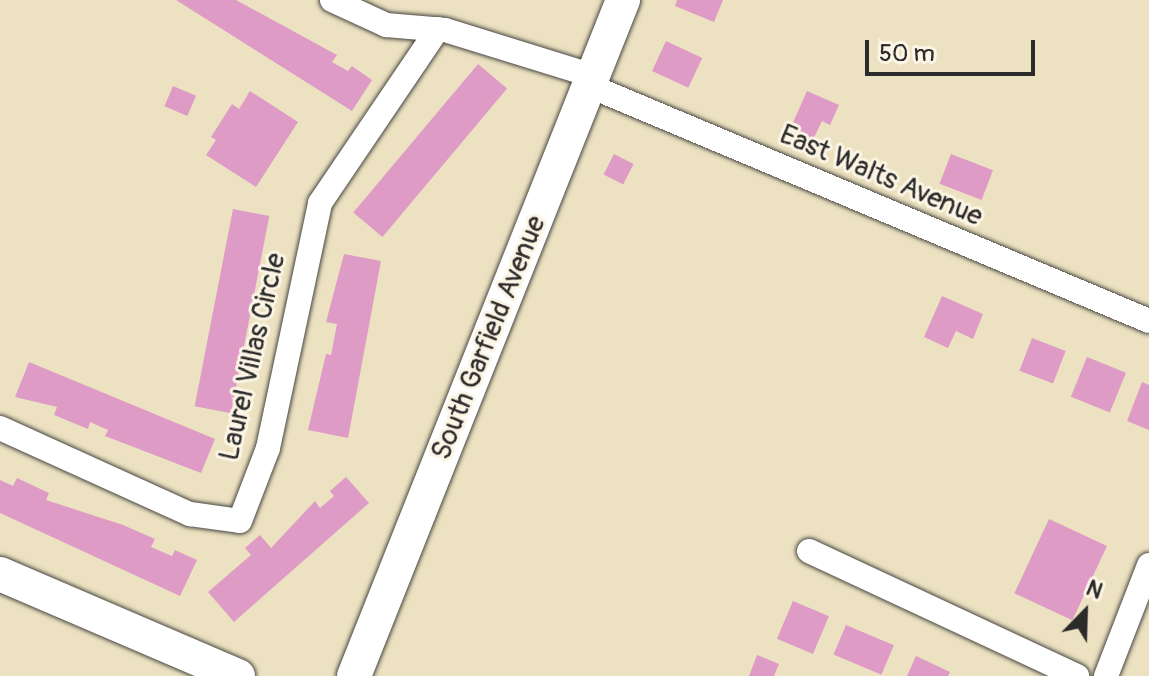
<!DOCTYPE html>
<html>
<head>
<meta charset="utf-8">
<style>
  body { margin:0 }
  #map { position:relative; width:1149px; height:676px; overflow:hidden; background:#ece2c1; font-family:Pangolin,sans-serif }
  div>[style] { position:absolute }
  .building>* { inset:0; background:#de9bc6; transform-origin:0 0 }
  .roads { filter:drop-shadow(0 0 2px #484642) drop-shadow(0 0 2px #484642) }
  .street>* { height:24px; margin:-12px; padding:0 12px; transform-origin:12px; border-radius:12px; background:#fff }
  .secondary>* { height:34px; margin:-17px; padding:0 17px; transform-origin:17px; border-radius:17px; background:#fff }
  span { translate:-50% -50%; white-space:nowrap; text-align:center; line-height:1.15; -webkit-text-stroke:6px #fcf5e5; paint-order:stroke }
  .street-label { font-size:28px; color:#2b2b2b }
  .north { position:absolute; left:1045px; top:572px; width:80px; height:80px; -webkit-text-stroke:6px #fcf5e5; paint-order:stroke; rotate:23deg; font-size:22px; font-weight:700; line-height:32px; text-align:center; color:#2b2b2b }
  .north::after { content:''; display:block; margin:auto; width:28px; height:36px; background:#2b2b2b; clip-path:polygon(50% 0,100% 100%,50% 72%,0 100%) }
  .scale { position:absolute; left:865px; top:40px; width:170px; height:36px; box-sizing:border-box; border:4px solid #2b2b2b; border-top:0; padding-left:10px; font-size:24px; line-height:28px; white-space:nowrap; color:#2b2b2b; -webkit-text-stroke:6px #fcf5e5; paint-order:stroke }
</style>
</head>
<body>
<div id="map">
  <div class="building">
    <i style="clip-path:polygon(176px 0,236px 0,337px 55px,332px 62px,348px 71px,352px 66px,372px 80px,352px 111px)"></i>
    <i style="clip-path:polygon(677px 0,723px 0,714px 22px,675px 6px)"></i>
    <i style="left:666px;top:41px;width:40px;height:33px;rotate:25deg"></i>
    <i style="left:478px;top:64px;width:38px;height:194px;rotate:40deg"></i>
    <i style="left:173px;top:86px;width:25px;height:22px;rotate:23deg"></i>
    <i style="clip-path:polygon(250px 91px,298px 122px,256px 187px,206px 155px,216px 140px,211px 137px,232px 104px,239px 109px)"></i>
    <i style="clip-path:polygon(807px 91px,839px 105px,830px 125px,822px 121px,810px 146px,787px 136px)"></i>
    <i style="left:614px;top:154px;width:22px;height:23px;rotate:27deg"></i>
    <i style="left:951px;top:154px;width:45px;height:32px;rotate:21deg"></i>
    <i style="left:233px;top:209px;width:37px;height:201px;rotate:11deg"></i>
    <i style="clip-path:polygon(344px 254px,381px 261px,348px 438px,308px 430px,326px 354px,331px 355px,337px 324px,326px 322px)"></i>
    <i style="clip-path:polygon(942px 296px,983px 314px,973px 339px,956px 331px,948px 348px,924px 337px)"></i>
    <i style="left:1032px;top:338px;width:36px;height:35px;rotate:21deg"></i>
    <i style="left:1087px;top:357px;width:42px;height:43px;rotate:22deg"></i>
    <i style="clip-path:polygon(29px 362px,215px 439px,201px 473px,105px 436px,108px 430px,90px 422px,88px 429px,54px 415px,57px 407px,15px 397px)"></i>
    <i style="clip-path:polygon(1142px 382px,1149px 385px,1149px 430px,1127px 421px)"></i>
    <i style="clip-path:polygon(346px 477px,369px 503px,234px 622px,208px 592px,251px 555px,245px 548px,260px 535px,271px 548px,315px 501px,320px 508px,334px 496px,330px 491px)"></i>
    <i style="clip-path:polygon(17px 478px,49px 493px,46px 500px,123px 525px,155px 539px,151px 547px,172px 556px,175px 550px,197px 560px,180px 596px,0 513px,0 480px,13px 486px)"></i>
    <i style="left:1049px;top:519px;width:64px;height:82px;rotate:25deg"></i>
    <i style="left:793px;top:601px;width:39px;height:41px;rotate:23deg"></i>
    <i style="left:846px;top:625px;width:52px;height:32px;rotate:23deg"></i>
    <i style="clip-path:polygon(757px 655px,779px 664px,774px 676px,749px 676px)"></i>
    <i style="clip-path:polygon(916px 656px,950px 672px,948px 676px,907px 676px)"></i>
  </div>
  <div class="roads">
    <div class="street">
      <i style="left:332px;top:0;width:60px;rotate:24.8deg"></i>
      <i style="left:386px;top:25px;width:59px;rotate:4.8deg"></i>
      <i style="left:445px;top:30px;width:156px;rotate:17.2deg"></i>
      <i style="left:590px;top:86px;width:606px;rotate:22.8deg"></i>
      <i style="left:0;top:428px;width:209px;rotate:24.4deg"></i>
      <i style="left:190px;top:514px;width:50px;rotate:8deg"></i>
      <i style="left:240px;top:521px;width:78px;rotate:-69deg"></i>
      <i style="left:268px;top:448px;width:250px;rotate:-78deg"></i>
      <i style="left:320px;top:203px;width:210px;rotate:-55.9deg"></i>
      <i style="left:809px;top:551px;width:296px;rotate:25deg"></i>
      <i style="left:1106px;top:676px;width:119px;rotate:-68.8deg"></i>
    </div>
    <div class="secondary">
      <i style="left:0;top:574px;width:259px;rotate:23.2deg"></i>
      <i style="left:354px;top:676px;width:728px;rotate:-68.3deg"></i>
    </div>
  </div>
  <div class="street-label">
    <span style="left:881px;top:176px;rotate:23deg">East Walts Avenue</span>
    <span style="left:489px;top:338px;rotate:-68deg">South Garfield Avenue</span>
    <span style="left:253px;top:357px;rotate:-77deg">Laurel Villas Circle</span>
  </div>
  <div class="north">N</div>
  <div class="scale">50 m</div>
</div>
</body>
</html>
